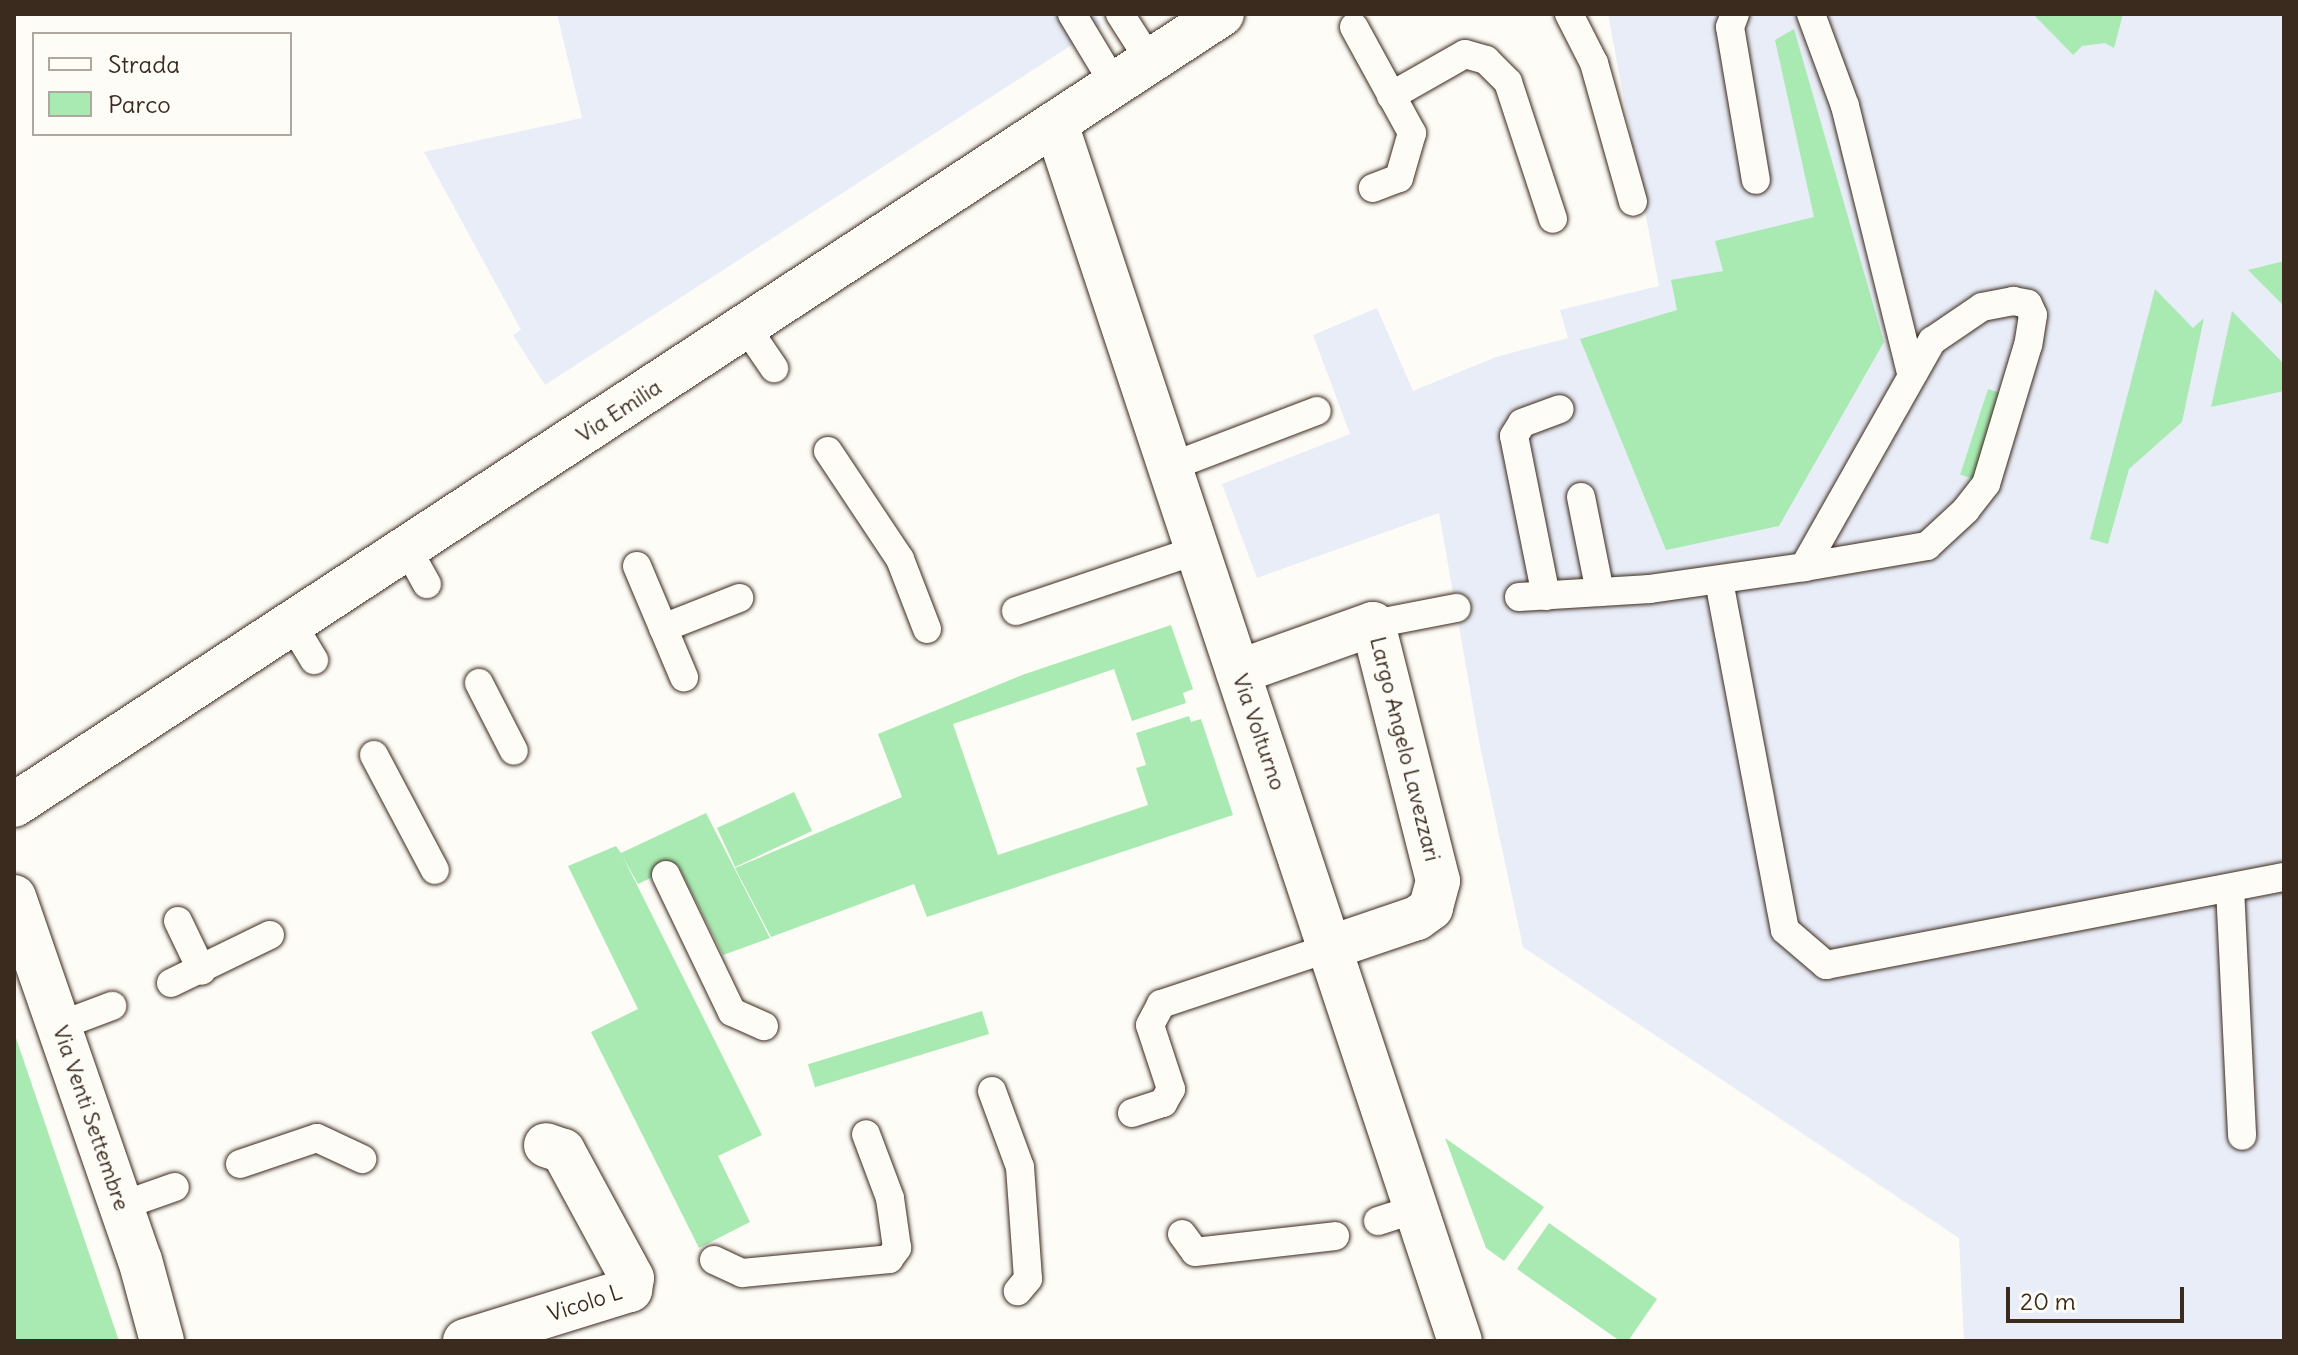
<!DOCTYPE html>
<html>
<head>
<meta charset="utf-8">
<style>
  body { margin:0 }
  #map { position:relative; width:2298px; height:1355px; overflow:hidden; background:#fdfcf7; font-family:Delius,sans-serif }
  div>[style] { position:absolute }
  .built>* { inset:0; background:#e9edf8 }
  .green>* { inset:0; background:#a9eab3; transform-origin:0 0 }
  .roads { filter:drop-shadow(0 0 2px #3b2a1e) drop-shadow(0 0 2px #3b2a1e) }
  .service>* { height:28px; margin:-14px; padding:0 14px; transform-origin:14px; border-radius:14px; background:#fdfcf7 }
  .minor>* { height:44px; margin:-22px; padding:0 22px; transform-origin:22px; border-radius:22px; background:#fdfcf7 }
  span { translate:-50% -50%; white-space:nowrap; text-align:center; line-height:1.15; -webkit-text-stroke:6px #fdfcf7; paint-order:stroke }
  .street-label { font-size:22px; color:#3b2a1e }
  .frame { position:absolute; inset:0; border:16px solid #3b2a1e; pointer-events:none }
  .legend { position:absolute; left:32px; top:32px; width:260px; height:104px; box-sizing:border-box; background:#fdfcf7; border:2px solid #afa8a0; margin:0; padding:10px 14px; list-style:none; font-size:24px; color:#3b2a1e }
  .legend li { display:flex; align-items:center; gap:16px; height:40px }
  .legend b { width:40px; border:2px solid #afa8a0 }
  .scale { position:absolute; left:2006px; top:1287px; width:178px; height:36px; box-sizing:border-box; border:4px solid #3b2a1e; border-top:0; padding-left:10px; font-size:24px; line-height:28px; white-space:nowrap; color:#3b2a1e; -webkit-text-stroke:6px #fdfcf7; paint-order:stroke }
</style>
</head>
<body>
<div id="map">
  <div class="built">
    <i style="clip-path:polygon(557px 14px,1096px 14px,1101px 26px,545px 385px,513px 335px,521px 330px,424px 152px,582px 118px)"></i>
    <i style="clip-path:polygon(1608px 14px,2284px 14px,2284px 1341px,1964px 1341px,1959px 1238px,1523px 947px,1480px 746px,1439px 513px,1257px 578px,1222px 484px,1350px 434px,1313px 335px,1377px 308px,1413px 391px,1496px 357px,1568px 338px,1560px 310px,1659px 286px)"></i>
  </div>
  <div class="green">
    <i style="clip-path:polygon(2033px 14px,2123px 14px,2114px 48px,2105px 43px,2082px 46px,2073px 55px)"></i>
    <i style="clip-path:polygon(1794px 29px,1884px 342px,1779px 526px,1666px 550px,1580px 339px,1677px 310px,1671px 280px,1723px 271px,1715px 241px,1814px 217px,1775px 40px)"></i>
    <i style="clip-path:polygon(2284px 261px,2284px 306px,2248px 270px)"></i>
    <i style="clip-path:polygon(2155px 289px,2193px 328px,2204px 318px,2182px 422px,2129px 469px,2108px 544px,2090px 539px)"></i>
    <i style="clip-path:polygon(2232px 311px,2284px 364px,2284px 391px,2211px 407px)"></i>
    <i style="left:1988px;top:389px;width:20px;height:90px;rotate:18deg"></i>
    <i style="clip-path:polygon(1171px 625px,1193px 689px,1183px 693px,1186px 703px,1132px 721px,1114px 669px,953px 724px,998px 855px,1148px 805px,1136px 768px,1146px 765px,1136px 733px,1189px 716px,1191px 722px,1201px 719px,1233px 815px,927px 917px,914px 884px,771px 937px,735px 868px,902px 797px,878px 734px,1022px 675px)"></i>
    <i style="left:794px;top:792px;width:43px;height:85px;rotate:65deg"></i>
    <i style="clip-path:polygon(706px 813px,770px 938px,723px 955px,678px 865px,638px 884px,623px 857px,762px 1135px,718px 1156px,750px 1222px,699px 1248px,591px 1032px,638px 1009px,568px 866px,616px 846px,621px 853px)"></i>
    <i style="left:982px;top:1011px;width:24px;height:182px;rotate:73deg"></i>
    <i style="clip-path:polygon(14px 1032px,119px 1341px,14px 1341px)"></i>
    <i style="clip-path:polygon(1445px 1138px,1544px 1207px,1504px 1261px,1486px 1248px)"></i>
    <i style="clip-path:polygon(1549px 1223px,1657px 1299px,1628px 1341px,1620px 1341px,1517px 1269px)"></i>
  </div>
  <div class="roads">
    <div class="service">
      <i style="left:1072px;top:14px;width:82px;rotate:59deg"></i>
      <i style="left:1120px;top:14px;width:56px;rotate:57.4deg"></i>
      <i style="left:1569px;top:14px;width:55px;rotate:63deg"></i>
      <i style="left:1594px;top:63px;width:144px;rotate:74.3deg"></i>
      <i style="left:1735px;top:14px;width:14px;rotate:111deg"></i>
      <i style="left:1730px;top:27px;width:155px;rotate:80.4deg"></i>
      <i style="left:1811px;top:14px;width:98px;rotate:69.7deg"></i>
      <i style="left:1845px;top:106px;width:274px;rotate:76.1deg"></i>
      <i style="left:1354px;top:27px;width:121px;rotate:61.3deg"></i>
      <i style="left:1412px;top:133px;width:47px;rotate:106.1deg"></i>
      <i style="left:1399px;top:178px;width:28px;rotate:159deg"></i>
      <i style="left:1391px;top:96px;width:85px;rotate:-29.6deg"></i>
      <i style="left:1465px;top:54px;width:22px;rotate:16deg"></i>
      <i style="left:1486px;top:60px;width:31px;rotate:45deg"></i>
      <i style="left:1508px;top:82px;width:144px;rotate:71.8deg"></i>
      <i style="left:746px;top:327px;width:50px;rotate:55.7deg"></i>
      <i style="left:828px;top:451px;width:130px;rotate:56.3deg"></i>
      <i style="left:900px;top:559px;width:75px;rotate:68.9deg"></i>
      <i style="left:1170px;top:467px;width:157px;rotate:-20.9deg"></i>
      <i style="left:1581px;top:497px;width:97px;rotate:78.7deg"></i>
      <i style="left:408px;top:550px;width:39px;rotate:61deg"></i>
      <i style="left:637px;top:566px;width:121px;rotate:67.1deg"></i>
      <i style="left:1719px;top:581px;width:355px;rotate:79.3deg"></i>
      <i style="left:1785px;top:930px;width:54px;rotate:40.5deg"></i>
      <i style="left:1826px;top:965px;width:466px;rotate:-10.9deg"></i>
      <i style="left:1546px;top:596px;width:163px;rotate:-101.3deg"></i>
      <i style="left:1514px;top:436px;width:15px;rotate:-58deg"></i>
      <i style="left:1522px;top:423px;width:40px;rotate:-20.2deg"></i>
      <i style="left:1519px;top:597px;width:131px;rotate:-3.5deg"></i>
      <i style="left:1650px;top:589px;width:156px;rotate:-8.1deg"></i>
      <i style="left:1804px;top:567px;width:260px;rotate:-60.5deg"></i>
      <i style="left:1932px;top:341px;width:60px;rotate:-34.2deg"></i>
      <i style="left:1982px;top:307px;width:32px;rotate:-11deg"></i>
      <i style="left:2013px;top:301px;width:15px;rotate:11deg"></i>
      <i style="left:2028px;top:304px;width:12px;rotate:66deg"></i>
      <i style="left:2033px;top:315px;width:30px;rotate:99deg"></i>
      <i style="left:2028px;top:345px;width:145px;rotate:106.8deg"></i>
      <i style="left:1986px;top:484px;width:33px;rotate:128deg"></i>
      <i style="left:1966px;top:510px;width:53px;rotate:137.3deg"></i>
      <i style="left:1927px;top:546px;width:125px;rotate:170.3deg"></i>
      <i style="left:1016px;top:611px;width:191px;rotate:-18.6deg"></i>
      <i style="left:1373px;top:624px;width:85px;rotate:-10.9deg"></i>
      <i style="left:293px;top:625px;width:41px;rotate:59deg"></i>
      <i style="left:663px;top:628px;width:82px;rotate:-21.5deg"></i>
      <i style="left:479px;top:683px;width:76px;rotate:62.8deg"></i>
      <i style="left:374px;top:755px;width:130px;rotate:62.1deg"></i>
      <i style="left:666px;top:875px;width:152px;rotate:64.3deg"></i>
      <i style="left:732px;top:1012px;width:35px;rotate:24deg"></i>
      <i style="left:2230px;top:888px;width:248px;rotate:87.2deg"></i>
      <i style="left:178px;top:921px;width:55px;rotate:64.4deg"></i>
      <i style="left:171px;top:983px;width:110px;rotate:-25.9deg"></i>
      <i style="left:59px;top:1026px;width:57px;rotate:-20.7deg"></i>
      <i style="left:992px;top:1091px;width:81px;rotate:69.8deg"></i>
      <i style="left:1020px;top:1167px;width:112px;rotate:85.9deg"></i>
      <i style="left:1028px;top:1279px;width:16px;rotate:130deg"></i>
      <i style="left:1132px;top:1113px;width:33px;rotate:-18deg"></i>
      <i style="left:1163px;top:1103px;width:16px;rotate:-60deg"></i>
      <i style="left:1171px;top:1089px;width:67px;rotate:-108.2deg"></i>
      <i style="left:1150px;top:1025px;width:24px;rotate:-62deg"></i>
      <i style="left:1161px;top:1004px;width:180px;rotate:-18.4deg"></i>
      <i style="left:240px;top:1164px;width:81px;rotate:-18.7deg"></i>
      <i style="left:317px;top:1138px;width:50px;rotate:25deg"></i>
      <i style="left:121px;top:1206px;width:57px;rotate:-19.4deg"></i>
      <i style="left:1378px;top:1221px;width:42px;rotate:-18deg"></i>
      <i style="left:1182px;top:1234px;width:22px;rotate:54deg"></i>
      <i style="left:1195px;top:1252px;width:141px;rotate:-6.5deg"></i>
      <i style="left:714px;top:1260px;width:31px;rotate:25deg"></i>
      <i style="left:742px;top:1273px;width:148px;rotate:-5.4deg"></i>
      <i style="left:889px;top:1259px;width:14px;rotate:-54deg"></i>
      <i style="left:897px;top:1248px;width:50px;rotate:-98deg"></i>
      <i style="left:890px;top:1198px;width:68px;rotate:-110.6deg"></i>
    </div>
    <div class="minor">
      <i style="left:1056px;top:124px;width:1282px;rotate:71.64deg"></i>
      <i style="left:1238px;top:672px;width:143px;rotate:-19.6deg"></i>
      <i style="left:1373px;top:624px;width:265px;rotate:75.8deg"></i>
      <i style="left:1438px;top:881px;width:28px;rotate:105deg"></i>
      <i style="left:1431px;top:908px;width:17px;rotate:144deg"></i>
      <i style="left:1417px;top:918px;width:90px;rotate:161.2deg"></i>
      <i style="left:14px;top:805px;width:1444px;rotate:-33.22deg"></i>
      <i style="left:14px;top:897px;width:384px;rotate:70.9deg"></i>
      <i style="left:140px;top:1260px;width:84px;rotate:74.8deg"></i>
      <i style="left:465px;top:1341px;width:173px;rotate:-17.2deg"></i>
      <i style="left:630px;top:1290px;width:12px;rotate:-81deg"></i>
      <i style="left:632px;top:1278px;width:145px;rotate:-118.5deg"></i>
      <i style="left:563px;top:1151px;width:18px;rotate:-161deg"></i>
    </div>
  </div>
  <div class="street-label">
    <span style="left:619px;top:411px;rotate:-33deg">Via Emilia</span>
    <span style="left:1259px;top:732px;rotate:71deg">Via Volturno</span>
    <span style="left:1405px;top:749px;rotate:76deg">Largo Angelo Lavezzari</span>
    <span style="left:91px;top:1118px;rotate:71deg">Via Venti Settembre</span>
    <span style="left:585px;top:1303px;rotate:-18deg">Vicolo L</span>
  </div>
  <div class="frame"></div>
  <ul class="legend">
  <li><b style="height:10px;background:#fdfcf7"></b>Strada</li>
  <li><b style="height:22px;background:#a9eab3"></b>Parco</li>
  </ul>
  <div class="scale">20 m</div>
</div>
</body>
</html>
